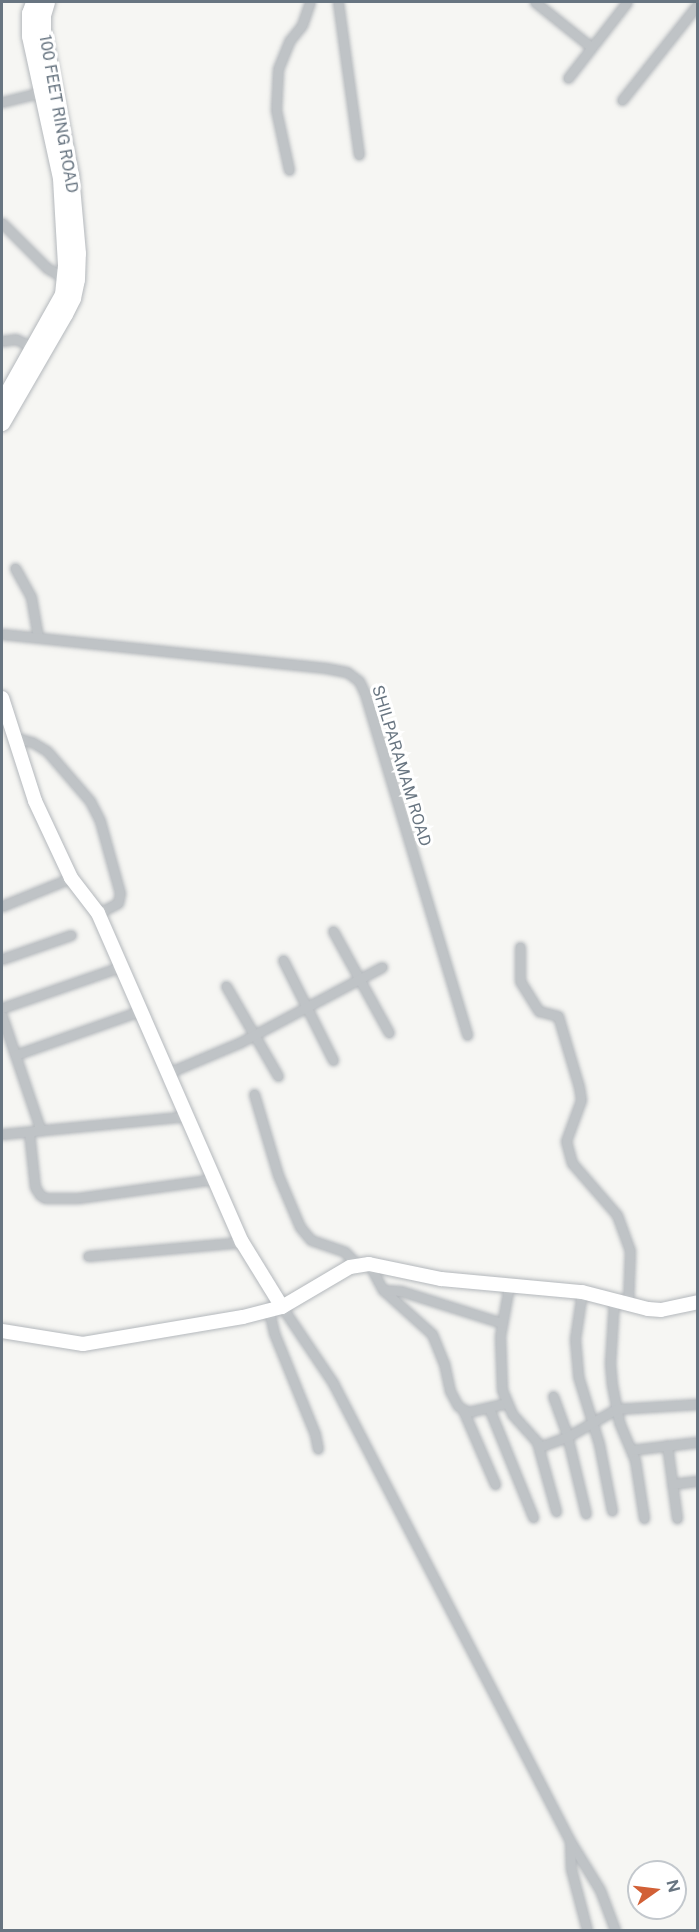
<!DOCTYPE html>
<html>
<head>
<meta charset="utf-8">
<style>
  body { margin:0 }
  #map { position:relative; width:699px; height:1932px; overflow:hidden; background:#f6f6f3; font-family:"Public Sans",sans-serif }
  div>[style] { position:absolute }
  .roads { filter:drop-shadow(0 0 2px #b4b8bc) drop-shadow(0 0 2px #b4b8bc) }
  .street>* { height:9px; margin:-4.5px; padding:0 4.5px; transform-origin:4.5px; border-radius:4.5px; background:#bfc3c6 }
  .secondary>* { height:14px; margin:-7px; padding:0 7px; transform-origin:7px; border-radius:7px; background:#fff }
  .primary>* { height:15px; margin:-7.5px; padding:0 7.5px; transform-origin:7.5px; border-radius:7.5px; background:#fff }
  span { translate:-50% -50%; white-space:nowrap; text-align:center; line-height:1.15; -webkit-text-stroke:6px #fff; paint-order:stroke }
  .street-label { font-size:16px; color:#687581 }
  .frame { position:absolute; inset:0; border:3px solid #687581; pointer-events:none }
  .north { position:absolute; left:627px; top:1860px; width:60px; height:60px; box-sizing:border-box; background:#fff; border:2px solid #c3c8cd; border-radius:50%; rotate:76deg; font-size:16px; font-weight:700; line-height:24px; text-align:center; color:#687581 }
  .north::after { content:''; display:block; margin:auto; width:21px; height:27px; background:#d26036; clip-path:polygon(50% 0,100% 100%,50% 72%,0 100%) }
</style>
</head>
<body>
<div id="map">
  <div class="roads">
    <div class="street">
      <i style="left:338px;top:2px;width:154px;rotate:82.2deg"></i>
      <i style="left:535px;top:2px;width:72px;rotate:38.8deg"></i>
      <i style="left:568px;top:78px;width:96px;rotate:-52.2deg"></i>
      <i style="left:622px;top:100px;width:122px;rotate:-51.6deg"></i>
      <i style="left:2px;top:102px;width:41px;rotate:-14deg"></i>
      <i style="left:289px;top:170px;width:61px;rotate:-102.2deg"></i>
      <i style="left:276px;top:110px;width:41px;rotate:-87.2deg"></i>
      <i style="left:278px;top:69px;width:31px;rotate:-68deg"></i>
      <i style="left:290px;top:40px;width:19px;rotate:-51deg"></i>
      <i style="left:302px;top:25px;width:24px;rotate:-71deg"></i>
      <i style="left:2px;top:223px;width:64px;rotate:45deg"></i>
      <i style="left:47px;top:268px;width:20px;rotate:30deg"></i>
      <i style="left:2px;top:341px;width:14px;rotate:-8deg"></i>
      <i style="left:16px;top:339px;width:18px;rotate:27deg"></i>
      <i style="left:15px;top:568px;width:33px;rotate:61deg"></i>
      <i style="left:31px;top:597px;width:40px;rotate:80deg"></i>
      <i style="left:2px;top:634px;width:326px;rotate:6deg"></i>
      <i style="left:326px;top:668px;width:21px;rotate:11deg"></i>
      <i style="left:347px;top:672px;width:15px;rotate:37deg"></i>
      <i style="left:359px;top:681px;width:14px;rotate:65deg"></i>
      <i style="left:365px;top:694px;width:356px;rotate:73.3deg"></i>
      <i style="left:14px;top:737px;width:19px;rotate:16deg"></i>
      <i style="left:32px;top:742px;width:17px;rotate:31deg"></i>
      <i style="left:47px;top:751px;width:66px;rotate:49.3deg"></i>
      <i style="left:90px;top:801px;width:22px;rotate:63deg"></i>
      <i style="left:100px;top:821px;width:75px;rotate:74.5deg"></i>
      <i style="left:120px;top:893px;width:10px;rotate:101deg"></i>
      <i style="left:118px;top:903px;width:22px;rotate:153deg"></i>
      <i style="left:2px;top:906px;width:74px;rotate:-22.1deg"></i>
      <i style="left:333px;top:931px;width:116px;rotate:61.2deg"></i>
      <i style="left:520px;top:947px;width:34px;rotate:90deg"></i>
      <i style="left:520px;top:981px;width:36px;rotate:58deg"></i>
      <i style="left:539px;top:1011px;width:20px;rotate:15deg"></i>
      <i style="left:558px;top:1016px;width:74px;rotate:73.5deg"></i>
      <i style="left:579px;top:1087px;width:13px;rotate:81deg"></i>
      <i style="left:581px;top:1100px;width:44px;rotate:110.1deg"></i>
      <i style="left:566px;top:1141px;width:23px;rotate:75deg"></i>
      <i style="left:572px;top:1163px;width:69px;rotate:49.1deg"></i>
      <i style="left:617px;top:1215px;width:37px;rotate:70deg"></i>
      <i style="left:630px;top:1250px;width:54px;rotate:92.1deg"></i>
      <i style="left:2px;top:959px;width:73px;rotate:-19.2deg"></i>
      <i style="left:283px;top:960px;width:112px;rotate:63.4deg"></i>
      <i style="left:226px;top:986px;width:104px;rotate:60deg"></i>
      <i style="left:2px;top:1008px;width:128px;rotate:-19.1deg"></i>
      <i style="left:2px;top:1016px;width:121px;rotate:71.3deg"></i>
      <i style="left:15px;top:1055px;width:136px;rotate:-19.4deg"></i>
      <i style="left:170px;top:1072px;width:75px;rotate:-22.8deg"></i>
      <i style="left:239px;top:1043px;width:162px;rotate:-28deg"></i>
      <i style="left:254px;top:1094px;width:84px;rotate:73.5deg"></i>
      <i style="left:278px;top:1175px;width:56px;rotate:67.1deg"></i>
      <i style="left:300px;top:1227px;width:17px;rotate:50deg"></i>
      <i style="left:311px;top:1240px;width:36px;rotate:19deg"></i>
      <i style="left:345px;top:1252px;width:18px;rotate:45deg"></i>
      <i style="left:29px;top:1132px;width:55px;rotate:83.8deg"></i>
      <i style="left:35px;top:1187px;width:9px;rotate:58deg"></i>
      <i style="left:40px;top:1195px;width:6px;rotate:31deg"></i>
      <i style="left:45px;top:1198px;width:33px"></i>
      <i style="left:78px;top:1198px;width:138px;rotate:-7.9deg"></i>
      <i style="left:2px;top:1134px;width:187px;rotate:-5.5deg"></i>
      <i style="left:88px;top:1256px;width:155px;rotate:-5.2deg"></i>
      <i style="left:369px;top:1264px;width:30px;rotate:62deg"></i>
      <i style="left:383px;top:1290px;width:66px;rotate:41.9deg"></i>
      <i style="left:432px;top:1334px;width:31px;rotate:68deg"></i>
      <i style="left:444px;top:1363px;width:29px;rotate:78deg"></i>
      <i style="left:450px;top:1391px;width:17px;rotate:62deg"></i>
      <i style="left:458px;top:1406px;width:12px;rotate:31deg"></i>
      <i style="left:468px;top:1412px;width:39px;rotate:-13deg"></i>
      <i style="left:509px;top:1286px;width:51px;rotate:100.2deg"></i>
      <i style="left:500px;top:1336px;width:54px;rotate:87.9deg"></i>
      <i style="left:502px;top:1390px;width:26px;rotate:67deg"></i>
      <i style="left:512px;top:1414px;width:38px;rotate:48deg"></i>
      <i style="left:537px;top:1442px;width:72px;rotate:74.6deg"></i>
      <i style="left:383px;top:1290px;width:18px;rotate:3deg"></i>
      <i style="left:401px;top:1291px;width:106px;rotate:17.6deg"></i>
      <i style="left:582px;top:1292px;width:48px;rotate:98.5deg"></i>
      <i style="left:575px;top:1339px;width:37px;rotate:85deg"></i>
      <i style="left:578px;top:1376px;width:71px;rotate:72.8deg"></i>
      <i style="left:599px;top:1444px;width:68px;rotate:79deg"></i>
      <i style="left:614px;top:1300px;width:63px;rotate:93.6deg"></i>
      <i style="left:610px;top:1363px;width:22px;rotate:85deg"></i>
      <i style="left:612px;top:1385px;width:38px;rotate:79deg"></i>
      <i style="left:619px;top:1422px;width:41px;rotate:67.2deg"></i>
      <i style="left:635px;top:1460px;width:59px;rotate:81.2deg"></i>
      <i style="left:282px;top:1307px;width:92px;rotate:56.1deg"></i>
      <i style="left:333px;top:1383px;width:516px;rotate:62.64deg"></i>
      <i style="left:570px;top:1841px;width:57px;rotate:58.5deg"></i>
      <i style="left:600px;top:1890px;width:43px;rotate:69.4deg"></i>
      <i style="left:269px;top:1311px;width:23px;rotate:77deg"></i>
      <i style="left:274px;top:1333px;width:109px;rotate:67.9deg"></i>
      <i style="left:315px;top:1434px;width:15px;rotate:79deg"></i>
      <i style="left:553px;top:1396px;width:37px;rotate:70deg"></i>
      <i style="left:566px;top:1431px;width:85px;rotate:76.5deg"></i>
      <i style="left:489px;top:1408px;width:118px;rotate:68deg"></i>
      <i style="left:463px;top:1410px;width:81px;rotate:66.6deg"></i>
      <i style="left:667px;top:1445px;width:74px;rotate:82.2deg"></i>
      <i style="left:539px;top:1447px;width:30px;rotate:-20deg"></i>
      <i style="left:567px;top:1437px;width:56px;rotate:-29.7deg"></i>
      <i style="left:616px;top:1409px;width:82px;rotate:-3.5deg"></i>
      <i style="left:631px;top:1450px;width:67px;rotate:-6.8deg"></i>
      <i style="left:672px;top:1484px;width:26px;rotate:-7deg"></i>
      <i style="left:570px;top:1843px;width:26px;rotate:88deg"></i>
      <i style="left:571px;top:1869px;width:63px;rotate:75.3deg"></i>
    </div>
    <div class="secondary">
      <i style="left:2px;top:698px;width:108px;rotate:72.2deg"></i>
      <i style="left:35px;top:801px;width:85px;rotate:64.9deg"></i>
      <i style="left:71px;top:878px;width:44px;rotate:52.4deg"></i>
      <i style="left:98px;top:913px;width:359px;rotate:66.4deg"></i>
      <i style="left:242px;top:1242px;width:76px;rotate:58.4deg"></i>
      <i style="left:2px;top:1331px;width:82px;rotate:9.1deg"></i>
      <i style="left:83px;top:1344px;width:162px;rotate:-9.6deg"></i>
      <i style="left:243px;top:1317px;width:40px;rotate:-14.4deg"></i>
      <i style="left:282px;top:1307px;width:79px;rotate:-30.5deg"></i>
      <i style="left:350px;top:1267px;width:19px;rotate:-9deg"></i>
      <i style="left:369px;top:1264px;width:74px;rotate:11.8deg"></i>
      <i style="left:441px;top:1279px;width:142px;rotate:5.3deg"></i>
      <i style="left:582px;top:1292px;width:68px;rotate:14.4deg"></i>
      <i style="left:648px;top:1309px;width:13px;rotate:4deg"></i>
      <i style="left:661px;top:1310px;width:38px;rotate:-12deg"></i>
    </div>
    <div class="primary">
      <i style="left:2px;top:401px;width:123px;rotate:-60.7deg"></i>
      <i style="left:62px;top:294px;width:29px;rotate:-84deg"></i>
      <i style="left:65px;top:265px;width:87px;rotate:-93.3deg"></i>
      <i style="left:60px;top:178px;width:145px;rotate:-102.3deg"></i>
      <i style="left:29px;top:36px;width:23px;rotate:-90deg"></i>
      <i style="left:29px;top:13px;width:12px;rotate:-70deg"></i>
      <i style="left:2px;top:423px;width:126px;rotate:-60deg"></i>
      <i style="left:65px;top:314px;width:18px;rotate:-63deg"></i>
      <i style="left:73px;top:298px;width:19px;rotate:-78deg"></i>
      <i style="left:77px;top:279px;width:26px;rotate:-88deg"></i>
      <i style="left:78px;top:253px;width:78px;rotate:-95.1deg"></i>
      <i style="left:71px;top:175px;width:149px;rotate:-100.9deg"></i>
      <i style="left:43px;top:29px;width:14px;rotate:-90deg"></i>
      <i style="left:43px;top:15px;width:14px;rotate:-73deg"></i>
    </div>
  </div>
  <div class="street-label">
    <span style="left:58px;top:114px;rotate:80deg">100 FEET RING ROAD</span>
    <span style="left:401px;top:766px;rotate:73deg">SHILPARAMAM ROAD</span>
  </div>
  <div class="frame"></div>
  <div class="north">N</div>
</div>
</body>
</html>
